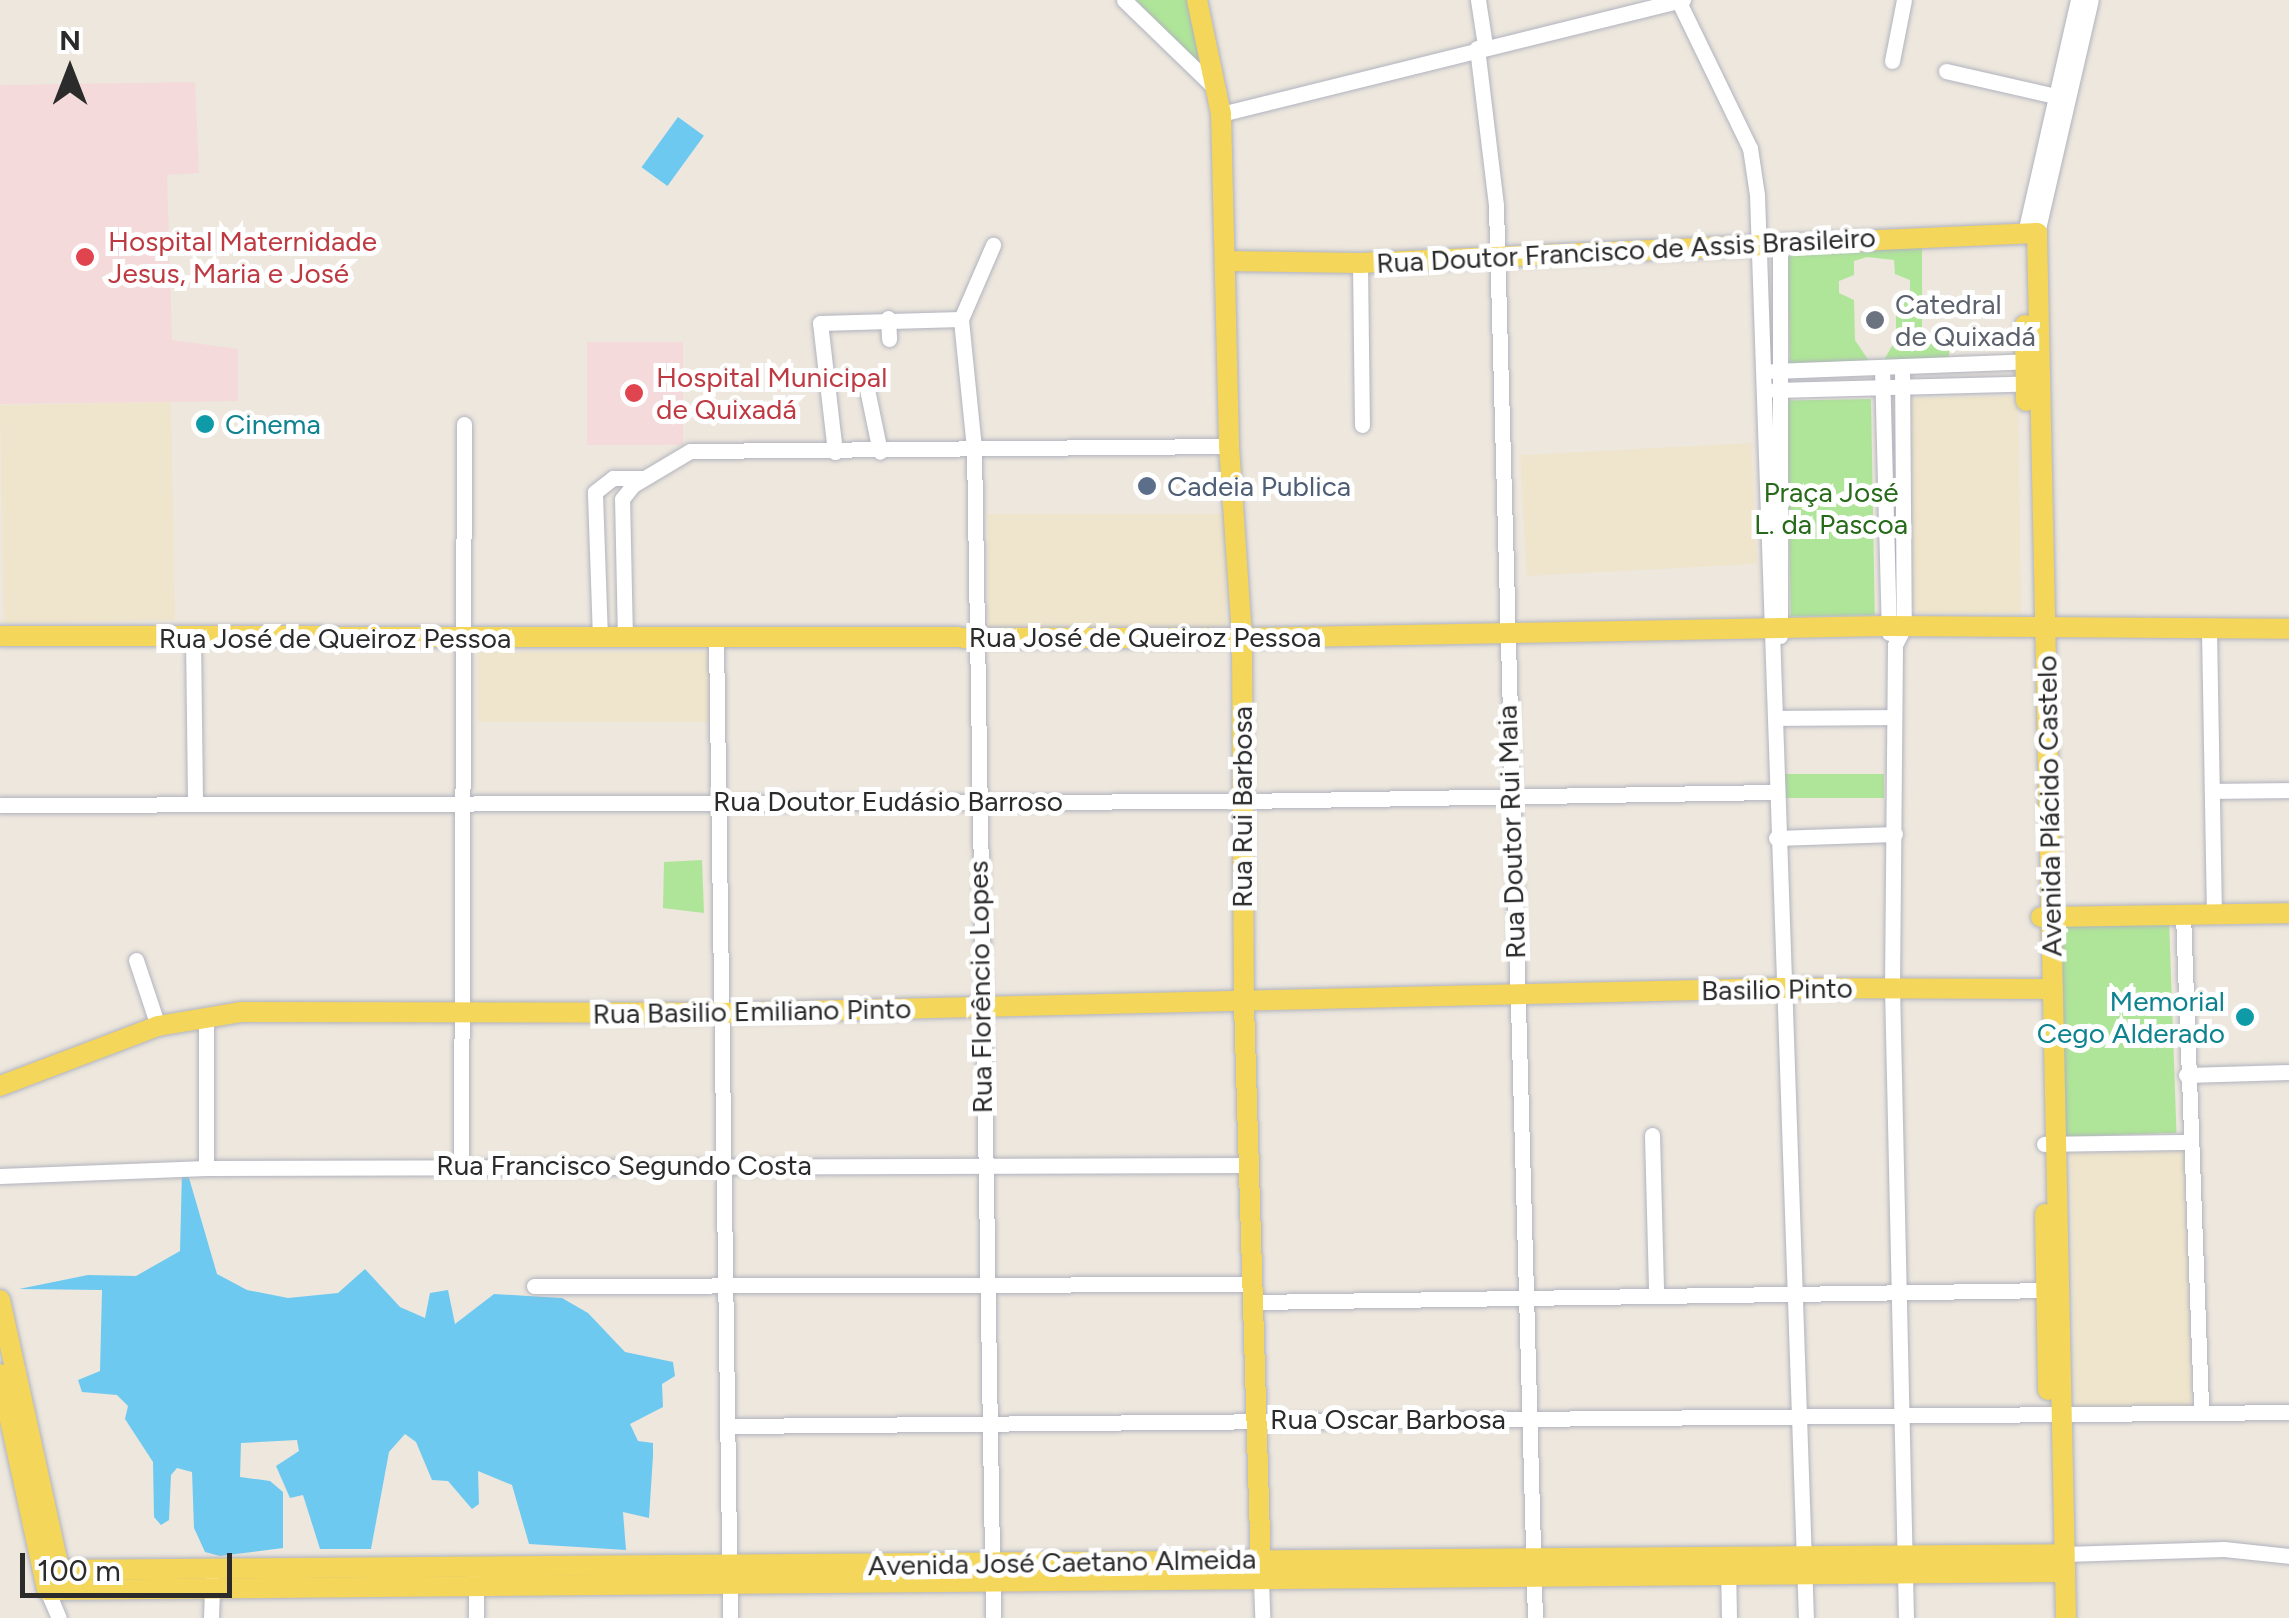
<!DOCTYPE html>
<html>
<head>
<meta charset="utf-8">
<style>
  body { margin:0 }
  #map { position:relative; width:2289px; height:1618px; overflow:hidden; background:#ede7dd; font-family:Figtree,sans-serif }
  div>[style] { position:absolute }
  .education>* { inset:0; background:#efe5cc; transform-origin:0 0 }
  .medical>* { inset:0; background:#f4dada; transform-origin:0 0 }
  .green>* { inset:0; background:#afe598; transform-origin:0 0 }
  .water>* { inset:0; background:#6ec9f1; transform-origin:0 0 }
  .roads { filter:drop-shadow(0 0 2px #b1b3bf) drop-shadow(0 0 2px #b1b3bf) }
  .minor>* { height:15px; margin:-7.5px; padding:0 7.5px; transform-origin:7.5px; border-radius:7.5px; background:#fff }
  .major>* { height:20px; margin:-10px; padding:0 10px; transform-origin:10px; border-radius:10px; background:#f4d65b }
  .dots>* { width:28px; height:28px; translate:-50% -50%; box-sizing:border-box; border:5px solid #fff; border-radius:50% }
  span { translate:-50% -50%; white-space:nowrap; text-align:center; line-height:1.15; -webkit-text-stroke:10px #fff; paint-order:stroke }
  .health-label { font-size:28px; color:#be3a42 }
  .left { translate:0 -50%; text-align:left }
  .street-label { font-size:28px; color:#2b2b2b }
  .worship-label { font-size:28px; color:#5b616d }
  .culture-label { font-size:28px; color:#0d838f }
  .right { translate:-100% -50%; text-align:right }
  .service-label { font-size:28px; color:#4e5e75 }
  .park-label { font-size:28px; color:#276a19 }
  .north { position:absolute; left:20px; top:20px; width:100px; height:100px; -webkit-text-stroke:8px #fff; paint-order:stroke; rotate:0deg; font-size:28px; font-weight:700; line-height:40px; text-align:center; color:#2b2b2b }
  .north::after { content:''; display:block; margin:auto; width:35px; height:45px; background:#2b2b2b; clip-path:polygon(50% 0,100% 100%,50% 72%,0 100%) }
  .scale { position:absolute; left:20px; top:1553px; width:212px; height:45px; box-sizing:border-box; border:5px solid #2b2b2b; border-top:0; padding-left:12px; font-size:30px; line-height:35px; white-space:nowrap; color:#2b2b2b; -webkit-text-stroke:8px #fff; paint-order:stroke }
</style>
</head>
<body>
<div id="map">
  <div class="education">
    <i style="clip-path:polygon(2018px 396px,2021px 613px,1918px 613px,1912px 606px,1912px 398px)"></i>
    <i style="left:171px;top:402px;width:218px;height:171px;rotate:89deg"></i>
    <i style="left:1751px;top:443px;width:121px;height:231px;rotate:87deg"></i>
    <i style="left:1226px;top:514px;width:117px;height:238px;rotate:90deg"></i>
    <i style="left:714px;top:652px;width:70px;height:236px;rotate:90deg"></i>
    <i style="left:2187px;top:1151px;width:254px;height:116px;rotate:89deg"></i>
  </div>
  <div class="medical">
    <i style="clip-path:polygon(195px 82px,199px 173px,167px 175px,172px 340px,238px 349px,238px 401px,0 404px,0 85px)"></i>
    <i style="left:683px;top:342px;width:103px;height:96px;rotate:90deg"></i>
  </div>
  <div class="green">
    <i style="clip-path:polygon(1136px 0,1188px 0,1205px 70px)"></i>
    <i style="clip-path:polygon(1922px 247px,1922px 339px,1949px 340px,1949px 358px,1884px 360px,1896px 339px,1896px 299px,1910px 293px,1910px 280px,1895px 274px,1894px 260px,1867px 257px,1854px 261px,1854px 275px,1839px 281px,1839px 293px,1854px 300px,1855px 340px,1869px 361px,1790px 363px,1788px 250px)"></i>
    <i style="left:1871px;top:399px;width:216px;height:84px;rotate:89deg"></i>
    <i style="left:1884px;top:774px;width:24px;height:104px;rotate:90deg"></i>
    <i style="clip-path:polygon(702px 860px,704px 913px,663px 908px,664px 862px)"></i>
    <i style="left:2169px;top:919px;width:214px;height:111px;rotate:88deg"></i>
  </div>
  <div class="water">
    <i style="left:678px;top:117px;width:32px;height:62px;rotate:36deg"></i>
    <i style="clip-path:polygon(182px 1171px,187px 1171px,217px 1274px,247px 1290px,288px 1298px,338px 1293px,365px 1269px,400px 1307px,425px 1318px,430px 1293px,448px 1290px,455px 1324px,494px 1294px,562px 1298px,588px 1313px,625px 1352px,673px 1362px,675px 1376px,662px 1384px,663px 1407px,630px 1424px,638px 1441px,653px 1443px,653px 1456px,649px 1518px,623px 1512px,626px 1550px,529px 1544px,512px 1485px,478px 1471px,479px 1504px,472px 1509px,448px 1481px,432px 1480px,416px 1442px,405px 1434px,389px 1452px,371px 1549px,320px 1549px,303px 1495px,290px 1498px,276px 1466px,299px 1451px,297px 1440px,241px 1443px,240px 1477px,270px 1481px,283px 1492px,283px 1548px,220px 1556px,205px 1552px,194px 1528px,192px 1472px,177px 1468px,171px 1475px,169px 1520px,161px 1525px,154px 1517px,153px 1462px,125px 1419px,128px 1406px,117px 1395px,82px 1392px,78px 1380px,100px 1371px,102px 1290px,19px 1289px,88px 1275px,136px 1276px,180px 1251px)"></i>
  </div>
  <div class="roads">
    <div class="minor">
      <i style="left:1124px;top:0;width:131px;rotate:44.1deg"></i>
      <i style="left:1478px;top:0;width:46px;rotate:81.2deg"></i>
      <i style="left:1678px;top:0;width:165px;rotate:64.1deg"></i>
      <i style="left:1750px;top:148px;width:48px;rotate:81.5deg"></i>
      <i style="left:1757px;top:195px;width:1424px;rotate:88.03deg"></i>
      <i style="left:1477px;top:48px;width:159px;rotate:83.1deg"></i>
      <i style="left:1496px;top:206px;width:1413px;rotate:88.42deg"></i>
      <i style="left:1892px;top:61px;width:62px;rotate:-78.9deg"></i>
      <i style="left:1946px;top:71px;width:112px;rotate:12.9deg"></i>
      <i style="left:1221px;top:114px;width:476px;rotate:-13.9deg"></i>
      <i style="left:2025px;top:233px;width:239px;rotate:-77.2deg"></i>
      <i style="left:2037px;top:233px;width:239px;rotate:-77deg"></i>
      <i style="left:1780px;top:241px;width:395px;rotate:90deg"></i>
      <i style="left:1360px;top:263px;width:162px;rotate:89.3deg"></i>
      <i style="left:888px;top:318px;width:21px;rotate:87deg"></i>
      <i style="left:1902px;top:366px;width:261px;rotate:89.6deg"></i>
      <i style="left:1904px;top:627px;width:20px;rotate:117deg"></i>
      <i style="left:1895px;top:645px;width:342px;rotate:90.5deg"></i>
      <i style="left:1892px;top:987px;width:631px;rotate:88.73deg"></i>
      <i style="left:1882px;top:368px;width:265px;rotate:88.5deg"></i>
      <i style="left:1773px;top:371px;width:262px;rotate:-2.2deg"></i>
      <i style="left:867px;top:389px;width:64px;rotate:78.3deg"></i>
      <i style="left:1775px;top:390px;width:262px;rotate:-1.5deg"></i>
      <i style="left:835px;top:452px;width:130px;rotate:-96.6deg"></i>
      <i style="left:820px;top:323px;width:141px;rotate:-1.6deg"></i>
      <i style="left:2209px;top:630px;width:284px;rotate:89deg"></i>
      <i style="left:193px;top:637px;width:165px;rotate:89.3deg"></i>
      <i style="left:716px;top:637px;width:981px;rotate:89.18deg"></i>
      <i style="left:600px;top:638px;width:146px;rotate:-92deg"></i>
      <i style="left:595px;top:492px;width:23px;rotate:-38deg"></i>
      <i style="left:613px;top:478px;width:31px"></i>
      <i style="left:625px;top:639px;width:140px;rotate:-91.2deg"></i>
      <i style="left:622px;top:499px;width:18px;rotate:-52deg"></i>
      <i style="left:633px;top:485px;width:66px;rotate:-30.8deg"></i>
      <i style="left:690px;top:451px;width:539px;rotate:-0.53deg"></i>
      <i style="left:1775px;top:718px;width:118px;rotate:-0.5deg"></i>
      <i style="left:2212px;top:791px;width:77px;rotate:-0.7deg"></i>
      <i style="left:0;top:805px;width:1242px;rotate:-0.18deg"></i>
      <i style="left:1242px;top:801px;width:533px;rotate:-0.97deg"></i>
      <i style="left:1776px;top:838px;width:119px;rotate:-1.9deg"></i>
      <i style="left:2183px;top:914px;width:498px;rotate:87.9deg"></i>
      <i style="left:136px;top:960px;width:70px;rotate:71.6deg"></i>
      <i style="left:206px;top:1018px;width:150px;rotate:90deg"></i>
      <i style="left:2186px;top:1075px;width:103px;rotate:-1.7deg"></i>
      <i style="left:1652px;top:1135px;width:158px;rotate:88.5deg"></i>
      <i style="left:2044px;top:1144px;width:145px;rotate:-0.8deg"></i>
      <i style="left:461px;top:1166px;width:742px;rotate:-89.77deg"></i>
      <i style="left:0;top:1176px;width:206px;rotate:-2.2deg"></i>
      <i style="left:206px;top:1168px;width:1043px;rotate:-0.16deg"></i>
      <i style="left:534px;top:1286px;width:718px;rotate:-0.16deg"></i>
      <i style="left:1254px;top:1302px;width:800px;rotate:-0.86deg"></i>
      <i style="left:728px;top:1426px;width:1561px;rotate:-0.51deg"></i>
      <i style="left:2064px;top:1554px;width:160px;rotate:-1.8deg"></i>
      <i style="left:2224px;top:1549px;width:65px;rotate:6.1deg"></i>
      <i style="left:1728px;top:1565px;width:53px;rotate:88.9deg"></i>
      <i style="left:476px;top:1578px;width:40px;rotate:90deg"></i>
      <i style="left:1261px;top:1580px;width:38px;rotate:88deg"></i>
      <i style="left:47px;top:1590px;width:30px;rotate:67deg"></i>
      <i style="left:211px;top:1618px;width:36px;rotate:-88deg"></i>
      <i style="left:993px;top:1618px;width:1170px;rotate:-90.93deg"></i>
      <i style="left:974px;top:448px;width:130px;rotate:-95.8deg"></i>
      <i style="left:961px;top:319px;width:81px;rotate:-66.6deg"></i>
    </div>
    <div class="major">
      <i style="left:1197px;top:0;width:116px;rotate:78.1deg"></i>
      <i style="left:1221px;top:114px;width:332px;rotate:88.6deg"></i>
      <i style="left:1229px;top:446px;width:192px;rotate:86.1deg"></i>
      <i style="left:1242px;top:638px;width:366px;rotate:89.7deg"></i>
      <i style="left:1244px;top:1004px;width:565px;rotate:88.28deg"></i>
      <i style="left:1226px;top:261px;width:134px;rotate:0.9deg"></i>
      <i style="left:1360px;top:263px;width:678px;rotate:-2.54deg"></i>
      <i style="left:2037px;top:233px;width:1385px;rotate:88.8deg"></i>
      <i style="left:2025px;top:325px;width:76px;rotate:89.2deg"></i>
      <i style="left:0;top:636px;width:1242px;rotate:0.09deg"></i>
      <i style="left:1242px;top:638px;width:644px;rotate:-1.07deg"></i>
      <i style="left:1886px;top:626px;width:403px;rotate:0.4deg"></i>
      <i style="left:2041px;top:917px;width:248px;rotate:-0.9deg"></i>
      <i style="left:0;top:1086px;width:169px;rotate:-20.8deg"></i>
      <i style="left:158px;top:1026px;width:85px;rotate:-9.5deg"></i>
      <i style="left:242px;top:1012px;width:478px;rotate:0.1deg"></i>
      <i style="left:720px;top:1013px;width:1060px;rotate:-1.35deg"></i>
      <i style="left:1780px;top:988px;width:273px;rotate:0.2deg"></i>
      <i style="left:2045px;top:1214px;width:176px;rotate:89deg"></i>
      <i style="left:0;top:1300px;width:289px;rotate:77.6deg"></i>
      <i style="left:0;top:1374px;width:221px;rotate:77.7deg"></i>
      <i style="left:47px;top:1590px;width:2018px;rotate:-0.51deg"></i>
      <i style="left:43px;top:1570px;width:2021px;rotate:-0.45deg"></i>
    </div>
  </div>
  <div class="dots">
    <i style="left:85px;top:257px;background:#e0444e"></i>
    <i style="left:1875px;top:320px;background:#6b7280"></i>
    <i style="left:634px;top:393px;background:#e0444e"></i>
    <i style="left:205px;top:424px;background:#0f9aa8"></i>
    <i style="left:1147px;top:486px;background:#5c6f8a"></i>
    <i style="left:2245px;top:1017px;background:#0f9aa8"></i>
  </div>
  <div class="health-label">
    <span class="left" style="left:108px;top:257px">Hospital Maternidade<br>Jesus, Maria e José</span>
    <span class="left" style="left:656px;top:393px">Hospital Municipal<br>de Quixadá</span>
  </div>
  <div class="street-label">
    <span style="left:1626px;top:250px;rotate:-3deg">Rua Doutor Francisco de Assis Brasileiro</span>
    <span style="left:1145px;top:637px">Rua José de Queiroz Pessoa</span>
    <span style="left:335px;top:638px">Rua José de Queiroz Pessoa</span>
    <span style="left:888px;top:801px">Rua Doutor Eudásio Barroso</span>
    <span style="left:2049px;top:806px;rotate:-91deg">Avenida Plácido Castelo</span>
    <span style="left:1242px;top:807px;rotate:-90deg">Rua Rui Barbosa</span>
    <span style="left:1511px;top:832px;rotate:-92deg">Rua Doutor Rui Maia</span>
    <span style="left:980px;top:987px;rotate:-91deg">Rua Florêncio Lopes</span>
    <span style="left:1777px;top:989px;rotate:-1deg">Basilio Pinto</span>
    <span style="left:752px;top:1011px;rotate:-1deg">Rua Basilio Emiliano Pinto</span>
    <span style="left:624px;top:1165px">Rua Francisco Segundo Costa</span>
    <span style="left:1388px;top:1419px">Rua Oscar Barbosa</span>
    <span style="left:1062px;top:1562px;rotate:-1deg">Avenida José Caetano Almeida</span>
  </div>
  <div class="worship-label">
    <span class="left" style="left:1895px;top:320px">Catedral<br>de Quixadá</span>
  </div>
  <div class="culture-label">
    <span class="left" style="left:225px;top:424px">Cinema</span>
    <span class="right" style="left:2225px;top:1017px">Memorial<br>Cego Alderado</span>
  </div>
  <div class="service-label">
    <span class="left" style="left:1167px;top:486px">Cadeia Publica</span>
  </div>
  <div class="park-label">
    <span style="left:1831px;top:508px">Praça José<br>L. da Pascoa</span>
  </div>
  <div class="north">N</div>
  <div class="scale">100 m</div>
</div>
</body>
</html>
